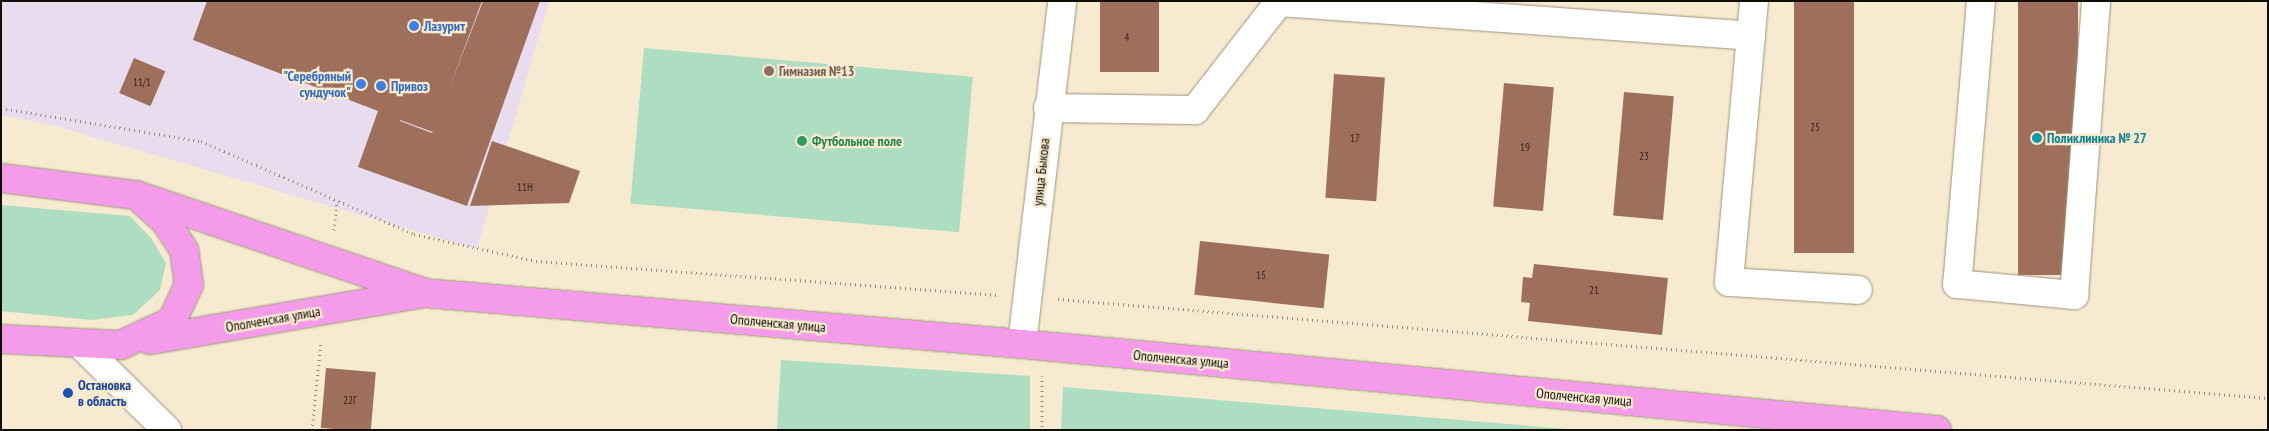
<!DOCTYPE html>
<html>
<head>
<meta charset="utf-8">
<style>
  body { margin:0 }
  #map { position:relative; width:2269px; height:431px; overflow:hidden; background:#f6ead1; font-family:"PT Sans Narrow",sans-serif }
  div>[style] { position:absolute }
  .commercial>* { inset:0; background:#eadcef }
  .green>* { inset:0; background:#aedec1; transform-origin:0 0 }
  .building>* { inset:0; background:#9e705b; transform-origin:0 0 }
  .path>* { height:3px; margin-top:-1.5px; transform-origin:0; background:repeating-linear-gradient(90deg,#948c7a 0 1px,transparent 0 5px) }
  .roads { filter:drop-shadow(0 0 1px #9e947d) drop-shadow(0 0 1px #9e947d) }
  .minor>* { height:28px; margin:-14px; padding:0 14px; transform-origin:14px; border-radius:14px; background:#fff }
  .highway>* { height:28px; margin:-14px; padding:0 14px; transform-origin:14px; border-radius:14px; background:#f49cea }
  .dots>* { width:14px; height:14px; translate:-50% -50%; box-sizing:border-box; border:2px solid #f6ead1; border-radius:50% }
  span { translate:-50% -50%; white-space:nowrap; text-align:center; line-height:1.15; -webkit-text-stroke:4.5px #f6ead1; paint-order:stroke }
  .number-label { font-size:11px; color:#34261a }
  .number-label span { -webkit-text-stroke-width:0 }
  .shop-label { font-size:14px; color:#366cbe; font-weight:700 }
  .left { translate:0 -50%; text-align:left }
  .right { translate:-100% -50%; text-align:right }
  .education-label { font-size:14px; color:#785e54; font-weight:700 }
  .culture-label { font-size:14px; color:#0d838f; font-weight:700 }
  .leisure-label { font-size:14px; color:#27864d; font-weight:700 }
  .street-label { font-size:14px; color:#100d05 }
  .transit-label { font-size:14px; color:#164399; font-weight:700 }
  .frame { position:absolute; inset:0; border:2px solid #100d05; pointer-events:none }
</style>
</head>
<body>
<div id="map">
  <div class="commercial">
    <i style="clip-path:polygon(1px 1px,549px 1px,477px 249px,48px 124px,1px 115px)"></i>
  </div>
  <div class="green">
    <i style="left:644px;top:48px;width:330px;height:156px;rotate:5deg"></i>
    <i style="clip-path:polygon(1px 205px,130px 216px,151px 238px,166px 263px,160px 290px,133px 315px,92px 320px,1px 311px)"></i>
    <i style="clip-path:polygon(781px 360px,1030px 376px,1030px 430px,777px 430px)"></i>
    <i style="clip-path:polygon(1063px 387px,1579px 430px,1061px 430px)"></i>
  </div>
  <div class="building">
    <i style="clip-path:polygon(evenodd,207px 1px,482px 1px,447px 94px,483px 1px,540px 1px,467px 206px,358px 167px,378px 111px,193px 40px,207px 1px,400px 120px,433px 132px,432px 133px,400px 121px,400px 120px)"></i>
    <i style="left:1100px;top:1px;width:59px;height:71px"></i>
    <i style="left:1794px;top:1px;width:60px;height:252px"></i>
    <i style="left:2018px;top:1px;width:60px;height:274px"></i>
    <i style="left:134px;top:58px;width:34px;height:38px;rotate:23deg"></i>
    <i style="left:1334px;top:74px;width:51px;height:124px;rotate:4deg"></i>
    <i style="left:1504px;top:83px;width:50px;height:124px;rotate:5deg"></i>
    <i style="left:1624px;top:92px;width:50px;height:124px;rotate:5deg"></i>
    <i style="clip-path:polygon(492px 141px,580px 171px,569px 203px,470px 206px)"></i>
    <i style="left:1200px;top:241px;width:130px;height:54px;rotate:6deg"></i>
    <i style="clip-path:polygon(1534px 264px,1668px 278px,1662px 335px,1528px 321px,1530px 303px,1521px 302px,1523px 277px,1532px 278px)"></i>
    <i style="left:326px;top:368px;width:50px;height:60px;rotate:5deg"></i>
  </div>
  <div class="path">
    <i style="left:1px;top:108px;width:203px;rotate:9.4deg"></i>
    <i style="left:201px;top:141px;width:232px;rotate:23.6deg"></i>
    <i style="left:414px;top:234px;width:125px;rotate:12.5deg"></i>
    <i style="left:536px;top:261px;width:464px;rotate:4.2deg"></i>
    <i style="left:334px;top:230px;width:29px;rotate:-84deg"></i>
    <i style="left:1058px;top:299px;width:1214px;rotate:4.68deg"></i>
    <i style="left:1042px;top:376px;width:54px;rotate:90deg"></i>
    <i style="left:312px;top:430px;width:89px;rotate:-84.2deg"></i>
  </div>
  <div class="roads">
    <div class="minor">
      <i style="left:1754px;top:1px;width:282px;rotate:95.1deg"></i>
      <i style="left:1729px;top:282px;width:129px;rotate:3.5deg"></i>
      <i style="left:1981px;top:1px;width:284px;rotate:94.8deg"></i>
      <i style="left:1957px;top:284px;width:118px;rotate:5.4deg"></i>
      <i style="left:2074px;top:295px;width:295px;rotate:-85.7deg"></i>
      <i style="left:1048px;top:108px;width:147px;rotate:0.8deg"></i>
      <i style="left:1195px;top:110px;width:137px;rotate:-52.1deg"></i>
      <i style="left:1279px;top:2px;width:473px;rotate:4.1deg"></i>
      <i style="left:79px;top:343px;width:124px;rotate:44.7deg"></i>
      <i style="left:1022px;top:344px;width:345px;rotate:-83.3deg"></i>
    </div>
    <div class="highway">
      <i style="left:1px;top:178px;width:136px;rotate:7.2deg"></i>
      <i style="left:136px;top:195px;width:305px;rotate:18.7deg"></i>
      <i style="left:425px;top:293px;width:599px;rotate:4.88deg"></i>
      <i style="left:1022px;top:344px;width:919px;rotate:5.37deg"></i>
      <i style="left:1px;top:339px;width:120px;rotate:2.9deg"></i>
      <i style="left:121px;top:345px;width:56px;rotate:-25.2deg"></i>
      <i style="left:172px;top:321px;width:40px;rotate:-65deg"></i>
      <i style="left:189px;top:285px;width:35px;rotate:-98deg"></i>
      <i style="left:184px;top:250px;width:35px;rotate:-123deg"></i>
      <i style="left:165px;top:221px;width:30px;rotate:-138deg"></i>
      <i style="left:150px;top:340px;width:274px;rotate:-9.7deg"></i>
    </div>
  </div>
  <div class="dots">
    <i style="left:414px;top:26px;background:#3f7fe0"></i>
    <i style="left:769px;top:71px;background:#8d6e63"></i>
    <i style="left:361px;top:84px;background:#3f7fe0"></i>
    <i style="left:381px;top:86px;background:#3f7fe0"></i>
    <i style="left:2037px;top:138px;background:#0f9aa8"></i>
    <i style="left:802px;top:141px;background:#2e9e5b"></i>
    <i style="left:68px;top:393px;background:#1a4fb4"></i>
  </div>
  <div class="number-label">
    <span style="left:1127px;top:37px">4</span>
    <span style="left:142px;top:82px">11/1</span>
    <span style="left:1815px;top:127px">25</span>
    <span style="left:1355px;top:138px">17</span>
    <span style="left:1525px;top:147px">19</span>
    <span style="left:1644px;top:156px">23</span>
    <span style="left:525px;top:187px">11Н</span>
    <span style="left:1261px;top:275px">15</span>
    <span style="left:1594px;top:290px">21</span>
    <span style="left:350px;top:400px">22Г</span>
  </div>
  <div class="shop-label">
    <span class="left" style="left:424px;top:26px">Лазурит</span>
    <span class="right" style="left:351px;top:84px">"Серебряный<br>сундучок"</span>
    <span class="left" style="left:391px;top:86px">Привоз</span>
  </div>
  <div class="education-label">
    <span class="left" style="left:779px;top:71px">Гимназия №13</span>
  </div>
  <div class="culture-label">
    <span class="left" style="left:2047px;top:138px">Поликлиника № 27</span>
  </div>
  <div class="leisure-label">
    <span class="left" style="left:812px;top:141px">Футбольное поле</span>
  </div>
  <div class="street-label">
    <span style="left:1041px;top:172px;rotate:-84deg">улица Быкова</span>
    <span style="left:273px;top:319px;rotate:-10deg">Ополченская улица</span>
    <span style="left:778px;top:323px;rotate:5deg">Ополченская улица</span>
    <span style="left:1181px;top:359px;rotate:5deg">Ополченская улица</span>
    <span style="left:1584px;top:397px;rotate:5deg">Ополченская улица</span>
  </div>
  <div class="transit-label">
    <span class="left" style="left:78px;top:393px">Остановка<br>в область</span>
  </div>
  <div class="frame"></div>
</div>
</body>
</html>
